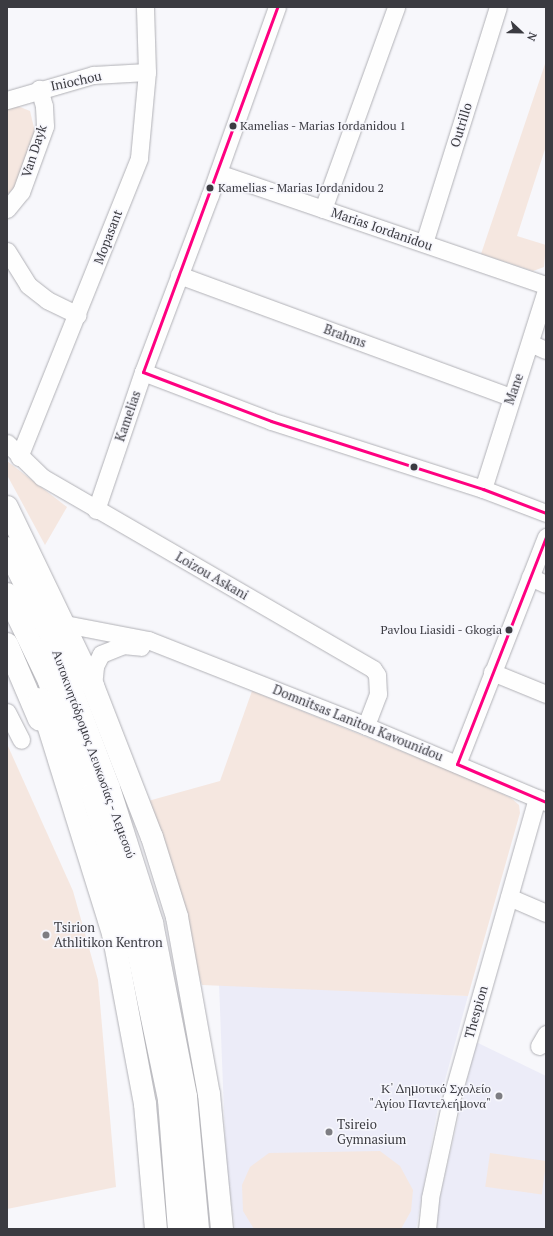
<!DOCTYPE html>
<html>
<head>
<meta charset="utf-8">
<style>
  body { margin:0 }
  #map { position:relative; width:553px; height:1236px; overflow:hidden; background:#f7f7fb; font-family:"PT Serif",serif }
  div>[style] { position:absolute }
  .built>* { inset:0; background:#ececf8 }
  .green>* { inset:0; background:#f5e7e0; transform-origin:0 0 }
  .roads { filter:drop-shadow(0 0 1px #b1b1b6) drop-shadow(0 0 1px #b1b1b6) }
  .minor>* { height:17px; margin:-8.5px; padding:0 8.5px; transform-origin:8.5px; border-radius:8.5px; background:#fefefe }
  .highway>* { height:22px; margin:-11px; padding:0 11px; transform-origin:11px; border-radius:11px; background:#fefefe }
  .bus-1>* { height:3px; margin:-1.5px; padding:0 1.5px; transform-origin:1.5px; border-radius:1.5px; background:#ff0080 }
  .dots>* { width:11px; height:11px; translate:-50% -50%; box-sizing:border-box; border:2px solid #f6f6fc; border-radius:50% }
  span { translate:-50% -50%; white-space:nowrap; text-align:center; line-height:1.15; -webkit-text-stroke:3px #f6f6fc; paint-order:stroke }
  .bus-label { font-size:12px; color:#3b3b41 }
  .left { translate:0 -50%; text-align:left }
  .right { translate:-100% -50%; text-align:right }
  .street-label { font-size:13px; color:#3b3b41 }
  .poi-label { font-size:13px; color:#3b3b41 }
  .frame { position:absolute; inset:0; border:8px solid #3b3b41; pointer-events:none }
  .north { position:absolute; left:501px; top:12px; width:40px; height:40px; -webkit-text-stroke:3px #f6f6fc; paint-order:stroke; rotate:112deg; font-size:11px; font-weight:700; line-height:16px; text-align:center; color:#3b3b41 }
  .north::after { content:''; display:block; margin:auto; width:14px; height:18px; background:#3b3b41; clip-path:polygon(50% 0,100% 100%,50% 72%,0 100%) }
</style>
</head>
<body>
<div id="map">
  <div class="built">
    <i style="clip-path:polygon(219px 984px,468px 996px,439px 1102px,416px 1229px,235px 1229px,226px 1163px)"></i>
    <i style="clip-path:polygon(476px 1042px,546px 1076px,546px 1229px,437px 1229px,437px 1209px)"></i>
  </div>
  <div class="green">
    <i style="clip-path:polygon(546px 61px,546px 146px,517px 236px,546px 245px,544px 267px,533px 271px,481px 254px)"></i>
    <i style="clip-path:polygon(15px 105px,30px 111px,35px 132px,16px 186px,7px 195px,7px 108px)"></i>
    <i style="clip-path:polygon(7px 461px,67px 507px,45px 545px,7px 475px)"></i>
    <i style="clip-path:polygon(252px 691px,473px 780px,511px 798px,519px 805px,520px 813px,468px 996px,202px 985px,148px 801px,220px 781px)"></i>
    <i style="clip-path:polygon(7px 744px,73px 891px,98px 980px,116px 1187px,7px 1209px)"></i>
    <i style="clip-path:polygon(380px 1151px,400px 1166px,413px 1190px,411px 1211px,401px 1229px,254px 1229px,243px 1211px,242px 1185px,250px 1167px,269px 1153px)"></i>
    <i style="left:490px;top:1153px;width:57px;height:34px;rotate:8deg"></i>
  </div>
  <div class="roads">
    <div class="minor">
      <i style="left:7px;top:100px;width:90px;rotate:-16.2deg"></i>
      <i style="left:93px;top:75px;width:54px;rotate:-3.2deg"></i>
      <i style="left:218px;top:173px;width:347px;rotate:18.9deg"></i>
      <i style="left:7px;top:209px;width:22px;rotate:-51deg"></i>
      <i style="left:21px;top:192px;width:70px;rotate:-70deg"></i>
      <i style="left:45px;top:126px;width:20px;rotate:-93deg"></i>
      <i style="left:44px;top:106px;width:18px;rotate:-106deg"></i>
      <i style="left:323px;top:209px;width:215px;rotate:-70.1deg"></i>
      <i style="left:424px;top:243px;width:247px;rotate:-72.6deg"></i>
      <i style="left:7px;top:251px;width:40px;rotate:58deg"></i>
      <i style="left:28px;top:285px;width:24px;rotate:38deg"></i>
      <i style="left:47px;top:300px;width:34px;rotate:26deg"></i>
      <i style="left:179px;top:275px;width:354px;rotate:20.2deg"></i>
      <i style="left:530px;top:343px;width:17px;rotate:24deg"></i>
      <i style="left:143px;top:372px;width:137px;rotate:20.9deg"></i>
      <i style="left:271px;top:421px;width:223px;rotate:17.8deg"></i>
      <i style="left:483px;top:489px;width:67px;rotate:20.9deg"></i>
      <i style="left:7px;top:443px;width:49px;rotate:44.2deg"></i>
      <i style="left:42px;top:477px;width:383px;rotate:30.1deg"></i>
      <i style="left:373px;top:669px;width:7px;rotate:56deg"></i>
      <i style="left:377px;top:675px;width:19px;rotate:87deg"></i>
      <i style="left:378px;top:694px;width:34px;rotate:111deg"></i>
      <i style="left:19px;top:457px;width:322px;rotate:-68.1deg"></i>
      <i style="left:139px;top:158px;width:86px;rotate:-84.7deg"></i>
      <i style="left:147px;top:72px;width:65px;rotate:-91.8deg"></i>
      <i style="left:483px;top:489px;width:209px;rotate:-72.4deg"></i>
      <i style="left:96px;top:510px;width:146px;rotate:-71.2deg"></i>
      <i style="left:143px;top:372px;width:189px;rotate:-69.3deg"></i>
      <i style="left:210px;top:195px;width:200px;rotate:-70.4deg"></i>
      <i style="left:530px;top:577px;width:17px;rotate:24deg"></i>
      <i style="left:65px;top:624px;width:85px;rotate:10.9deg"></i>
      <i style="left:148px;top:640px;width:234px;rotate:21.5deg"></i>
      <i style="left:366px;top:726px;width:195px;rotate:22.9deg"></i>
      <i style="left:492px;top:672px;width:58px;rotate:22.2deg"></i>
      <i style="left:93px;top:686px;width:20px;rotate:-84deg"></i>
      <i style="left:95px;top:666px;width:13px;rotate:-63deg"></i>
      <i style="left:101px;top:654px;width:24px;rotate:-22deg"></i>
      <i style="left:123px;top:645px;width:18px;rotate:6deg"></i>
      <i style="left:7px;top:712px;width:31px;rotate:63deg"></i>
      <i style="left:457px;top:764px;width:244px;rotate:-68.6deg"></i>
      <i style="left:509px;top:897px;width:40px;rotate:23.4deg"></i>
      <i style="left:539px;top:1046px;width:14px;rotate:-60deg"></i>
      <i style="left:427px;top:1229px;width:31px;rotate:-84deg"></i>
      <i style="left:430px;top:1198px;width:100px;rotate:-77.9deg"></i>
      <i style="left:451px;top:1100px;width:314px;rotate:-74.1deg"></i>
    </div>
    <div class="highway">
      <i style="left:7px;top:507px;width:199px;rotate:64.3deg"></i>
      <i style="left:93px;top:686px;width:162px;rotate:68.7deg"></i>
      <i style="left:152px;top:837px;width:84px;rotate:72.6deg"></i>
      <i style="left:177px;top:917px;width:180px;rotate:79.8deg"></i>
      <i style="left:209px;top:1094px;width:136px;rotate:84.5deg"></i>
      <i style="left:7px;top:548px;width:98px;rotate:63.4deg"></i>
      <i style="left:51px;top:636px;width:163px;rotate:69.1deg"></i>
      <i style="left:109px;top:788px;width:142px;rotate:72.3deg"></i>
      <i style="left:152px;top:923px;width:177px;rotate:78.9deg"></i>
      <i style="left:186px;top:1097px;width:133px;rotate:84.8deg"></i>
      <i style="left:7px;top:594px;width:97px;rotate:64.2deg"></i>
      <i style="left:49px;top:681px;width:121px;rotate:69.2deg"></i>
      <i style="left:92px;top:794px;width:139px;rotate:72.9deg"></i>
      <i style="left:133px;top:927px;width:177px;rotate:78.2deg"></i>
      <i style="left:169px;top:1100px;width:129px;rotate:85.6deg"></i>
      <i style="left:7px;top:644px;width:82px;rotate:66.9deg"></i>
      <i style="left:40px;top:699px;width:245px;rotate:72.7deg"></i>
      <i style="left:113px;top:933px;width:174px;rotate:79.4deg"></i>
      <i style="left:145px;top:1104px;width:125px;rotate:85deg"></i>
    </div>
  </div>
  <div class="bus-1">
    <i style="left:143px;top:372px;width:137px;rotate:20.9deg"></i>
    <i style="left:271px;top:421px;width:223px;rotate:17.8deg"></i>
    <i style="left:483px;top:489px;width:67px;rotate:20.9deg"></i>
    <i style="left:143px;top:372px;width:389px;rotate:-69.8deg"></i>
    <i style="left:457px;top:764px;width:244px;rotate:-68.6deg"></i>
    <i style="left:457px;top:764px;width:97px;rotate:23.1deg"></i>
  </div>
  <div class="dots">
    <i style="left:233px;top:126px;background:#3b3b41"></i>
    <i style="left:210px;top:188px;background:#3b3b41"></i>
    <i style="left:414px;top:467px;background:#3b3b41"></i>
    <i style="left:509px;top:630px;background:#3b3b41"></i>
    <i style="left:46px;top:935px;background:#7d7d82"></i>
    <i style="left:499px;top:1096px;background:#7d7d82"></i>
    <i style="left:329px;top:1132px;background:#7d7d82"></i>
  </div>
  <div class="bus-label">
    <span class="left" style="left:240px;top:126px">Kamelias - Marias Iordanidou 1</span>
    <span class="left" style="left:218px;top:188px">Kamelias - Marias Iordanidou 2</span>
    <span class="right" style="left:502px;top:630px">Pavlou Liasidi - Gkogia</span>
  </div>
  <div class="street-label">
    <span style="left:76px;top:81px;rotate:-12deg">Iniochou</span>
    <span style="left:461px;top:125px;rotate:-73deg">Outrillo</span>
    <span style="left:34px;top:151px;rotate:-72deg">Van Dayk</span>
    <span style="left:382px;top:229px;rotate:19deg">Marias Iordanidou</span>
    <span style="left:108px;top:237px;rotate:-69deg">Mopasant</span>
    <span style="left:345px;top:336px;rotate:20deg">Brahms</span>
    <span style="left:514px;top:389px;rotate:-71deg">Mane</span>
    <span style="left:128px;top:416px;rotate:-71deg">Kamelias</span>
    <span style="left:212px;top:576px;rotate:30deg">Loizou Askani</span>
    <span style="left:358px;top:723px;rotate:22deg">Domnitsas Lanitou Kavounidou</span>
    <span style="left:94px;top:754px;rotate:70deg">Αυτοκινητόδρομος Λευκωσίας - Λεμεσού</span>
    <span style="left:476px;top:1012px;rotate:-74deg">Thespion</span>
  </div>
  <div class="poi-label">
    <span class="left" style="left:54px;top:935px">Tsirion<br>Athlitikon Kentron</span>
    <span class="right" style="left:491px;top:1096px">Κ' Δημοτικό Σχολείο<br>"Αγίου Παντελεήμονα"</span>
    <span class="left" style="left:337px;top:1132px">Tsireio<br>Gymnasium</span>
  </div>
  <div class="frame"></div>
  <div class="north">N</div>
</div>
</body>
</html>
